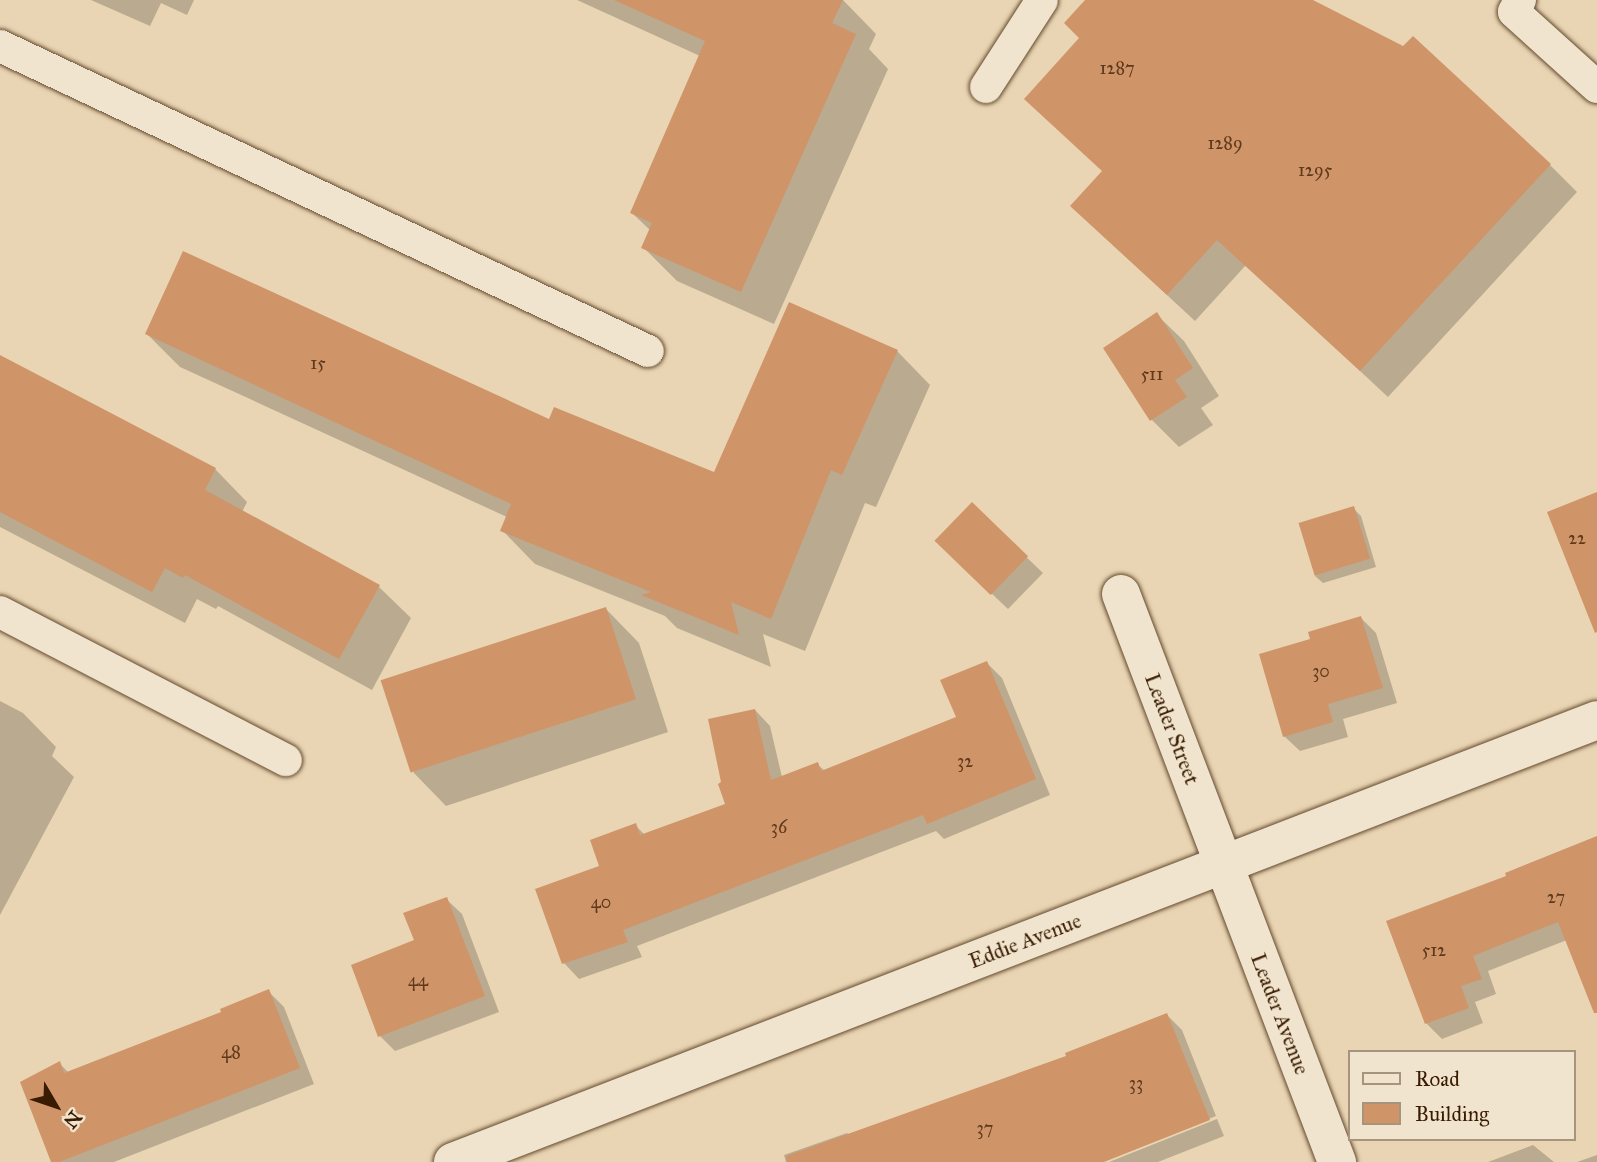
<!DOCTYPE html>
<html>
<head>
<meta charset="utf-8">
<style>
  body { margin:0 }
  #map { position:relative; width:1597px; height:1162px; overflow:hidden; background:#e9d5b3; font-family:"IM FELL Great Primer",serif }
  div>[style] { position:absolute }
  .shadow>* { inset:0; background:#0003 }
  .building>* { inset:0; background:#d09469; transform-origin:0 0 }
  .roads { filter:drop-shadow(0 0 2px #644a2e) drop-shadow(0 0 2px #644a2e) }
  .lane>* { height:32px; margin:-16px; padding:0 16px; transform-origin:16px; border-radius:16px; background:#f1e4ce }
  .street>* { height:38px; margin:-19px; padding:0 19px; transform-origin:19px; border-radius:19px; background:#f1e4ce }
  span { translate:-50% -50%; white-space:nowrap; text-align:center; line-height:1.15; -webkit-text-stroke:5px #f1e4ce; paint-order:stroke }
  .number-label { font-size:18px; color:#5e391b }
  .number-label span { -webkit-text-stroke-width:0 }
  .street-label { font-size:21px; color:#381b01 }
  .legend { position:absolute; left:1348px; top:1050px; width:228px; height:91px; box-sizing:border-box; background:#f1e4ce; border:2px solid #a7947c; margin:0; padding:9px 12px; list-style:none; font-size:21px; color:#381b01 }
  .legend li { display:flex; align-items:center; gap:14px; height:35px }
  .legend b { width:35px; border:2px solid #a7947c }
  .north { position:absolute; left:21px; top:1071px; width:70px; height:70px; -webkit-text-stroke:5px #f1e4ce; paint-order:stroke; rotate:129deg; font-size:19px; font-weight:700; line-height:28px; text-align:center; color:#381b01 }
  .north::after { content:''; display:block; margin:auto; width:24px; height:32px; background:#381b01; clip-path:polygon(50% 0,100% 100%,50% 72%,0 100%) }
</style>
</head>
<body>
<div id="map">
  <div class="shadow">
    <i style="clip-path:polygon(91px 0,194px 0,187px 15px,161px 3px,150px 26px)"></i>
    <i style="clip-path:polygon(577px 0,843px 0,876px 34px,869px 49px,888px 69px,774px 324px,677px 281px,643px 247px,651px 231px,632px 213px,700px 56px)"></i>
    <i style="clip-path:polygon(1087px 0,1309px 0,1550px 165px,1577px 192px,1388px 397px,1246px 265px,1195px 321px,1100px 233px,1103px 172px,1082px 38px)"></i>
    <i style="clip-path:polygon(1156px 314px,1184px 341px,1219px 396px,1201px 408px,1213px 425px,1179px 447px,1152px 420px,1105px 349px)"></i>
    <i style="clip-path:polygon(147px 334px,550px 421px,715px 474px,897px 351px,930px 385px,876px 507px,865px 503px,805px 651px,763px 634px,771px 667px,677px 628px,665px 616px,535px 564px,502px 530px,507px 517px,180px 367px)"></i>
    <i style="clip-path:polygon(0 357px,215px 469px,247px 502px,242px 512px,378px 586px,411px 618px,372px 690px,218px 606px,216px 609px,197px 599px,185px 623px,0 527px)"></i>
    <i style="clip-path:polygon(972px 505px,1043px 573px,1008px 609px,953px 557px)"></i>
    <i style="clip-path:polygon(1353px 508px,1361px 516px,1376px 567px,1323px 583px,1315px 576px)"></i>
    <i style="clip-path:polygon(606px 609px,639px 643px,668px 732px,446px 806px,413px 772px)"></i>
    <i style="clip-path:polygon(1361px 618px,1376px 633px,1397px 703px,1343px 719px,1348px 737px,1300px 751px,1284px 736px,1312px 640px)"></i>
    <i style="clip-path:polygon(987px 663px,1002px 678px,1050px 795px,944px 839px,936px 831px,637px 946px,642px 957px,579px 979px,564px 963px,601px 867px,635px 825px,645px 835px,728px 805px,755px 710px,770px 726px,782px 777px,817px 764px,825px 771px,958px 718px)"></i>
    <i style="clip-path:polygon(0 701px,23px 713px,56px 747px,52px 756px,74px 777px,0 915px)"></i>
    <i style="clip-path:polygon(1597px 838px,1597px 958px,1567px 940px,1488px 971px,1496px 994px,1475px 1002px,1483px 1023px,1442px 1039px,1427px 1024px,1389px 922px,1508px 877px)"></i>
    <i style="clip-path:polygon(446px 899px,462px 914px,499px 1012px,395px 1051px,380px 1036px,416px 941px)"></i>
    <i style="clip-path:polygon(268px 991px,284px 1007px,314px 1084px,114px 1162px,53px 1162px,59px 1063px,69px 1073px,224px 1013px)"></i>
    <i style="clip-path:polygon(1167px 1015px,1182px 1030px,1216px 1116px,1099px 1162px,786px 1162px,784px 1155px,847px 1133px,849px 1135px,1069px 1057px)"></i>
    <i style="clip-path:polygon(1217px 1119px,1224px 1136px,1158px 1162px,1109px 1162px)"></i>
    <i style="clip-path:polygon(1533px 1145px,1554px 1162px,1488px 1162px)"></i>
    <i style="clip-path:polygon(1597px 1155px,1597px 1162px,1577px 1162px)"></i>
  </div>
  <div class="building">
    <i style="clip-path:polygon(614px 0,843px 0,832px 23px,856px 34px,741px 292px,641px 248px,652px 223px,630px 213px,705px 41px)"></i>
    <i style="clip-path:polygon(1085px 0,1313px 0,1403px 46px,1413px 36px,1551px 164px,1360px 371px,1217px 240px,1167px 295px,1070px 206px,1102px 171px,1024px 99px,1079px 38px,1064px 23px)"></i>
    <i style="clip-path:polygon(183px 251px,549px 419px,554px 407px,714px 472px,789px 302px,898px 350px,842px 475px,831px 470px,771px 619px,731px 602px,739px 635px,641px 595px,651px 592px,500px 531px,511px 504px,145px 334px)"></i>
    <i style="clip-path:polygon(1157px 312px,1193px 368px,1175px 380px,1187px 397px,1150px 421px,1103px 348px)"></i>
    <i style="clip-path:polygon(0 355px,216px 468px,205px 490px,380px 585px,339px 659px,185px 575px,183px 578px,165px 568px,152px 592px,0 512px)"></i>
    <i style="clip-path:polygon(1597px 492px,1597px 632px,1595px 633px,1547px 512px)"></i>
    <i style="left:972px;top:502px;width:78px;height:54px;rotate:44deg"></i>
    <i style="left:1354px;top:506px;width:55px;height:58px;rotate:73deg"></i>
    <i style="left:606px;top:607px;width:97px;height:237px;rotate:72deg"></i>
    <i style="clip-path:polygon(1361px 616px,1383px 688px,1328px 704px,1333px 722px,1283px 737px,1259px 654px,1310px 639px,1308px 632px)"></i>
    <i style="clip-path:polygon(987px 661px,1036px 779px,927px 824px,923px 815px,623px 930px,628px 942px,562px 964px,535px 889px,599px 866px,590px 840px,636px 823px,640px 835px,725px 804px,718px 784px,721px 782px,708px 719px,755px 709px,771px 780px,818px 762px,821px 771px,956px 717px,940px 680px)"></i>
    <i style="clip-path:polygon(1597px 836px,1597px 1013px,1594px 1013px,1558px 922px,1473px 956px,1482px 979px,1461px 986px,1469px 1008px,1425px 1024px,1386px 921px,1506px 876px,1505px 873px)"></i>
    <i style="clip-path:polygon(447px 897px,485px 996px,378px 1037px,351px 965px,414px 940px,403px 913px)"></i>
    <i style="clip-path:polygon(269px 989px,300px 1068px,59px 1162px,51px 1162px,20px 1082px,60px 1061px,64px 1073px,221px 1012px,220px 1009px)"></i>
    <i style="clip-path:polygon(1167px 1013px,1210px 1120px,1104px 1162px,787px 1162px,786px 1156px,1066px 1056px,1065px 1053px)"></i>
  </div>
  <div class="roads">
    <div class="lane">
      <i style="left:1520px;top:0;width:13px;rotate:117deg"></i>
      <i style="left:1514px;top:12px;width:112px;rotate:42.1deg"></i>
      <i style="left:0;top:46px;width:716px;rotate:25.21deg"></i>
      <i style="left:986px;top:87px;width:103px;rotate:-57.2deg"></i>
      <i style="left:0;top:612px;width:322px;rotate:27.4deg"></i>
    </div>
    <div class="street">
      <i style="left:1121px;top:594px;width:608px;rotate:69.18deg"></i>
      <i style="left:453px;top:1162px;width:1226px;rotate:-21.12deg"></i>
    </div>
  </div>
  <div class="number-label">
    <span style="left:1117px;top:68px">1287</span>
    <span style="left:1225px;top:143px">1289</span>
    <span style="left:1315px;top:170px">1295</span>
    <span style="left:318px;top:363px">15</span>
    <span style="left:1152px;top:374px">511</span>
    <span style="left:1577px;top:538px">22</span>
    <span style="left:1321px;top:671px">30</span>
    <span style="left:965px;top:761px">32</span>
    <span style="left:779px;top:827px">36</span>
    <span style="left:1556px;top:897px">27</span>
    <span style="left:601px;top:902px">40</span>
    <span style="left:1434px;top:950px">512</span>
    <span style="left:418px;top:980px">44</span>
    <span style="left:231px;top:1052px">48</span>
    <span style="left:1136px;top:1083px">33</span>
    <span style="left:985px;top:1128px">37</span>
  </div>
  <div class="street-label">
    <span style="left:1172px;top:729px;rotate:69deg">Leader Street</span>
    <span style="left:1025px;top:941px;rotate:-21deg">Eddie Avenue</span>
    <span style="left:1280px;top:1014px;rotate:69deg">Leader Avenue</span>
  </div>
  <ul class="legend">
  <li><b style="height:9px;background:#f1e4ce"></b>Road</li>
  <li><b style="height:19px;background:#d09469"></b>Building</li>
  </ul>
  <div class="north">N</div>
</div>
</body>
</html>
